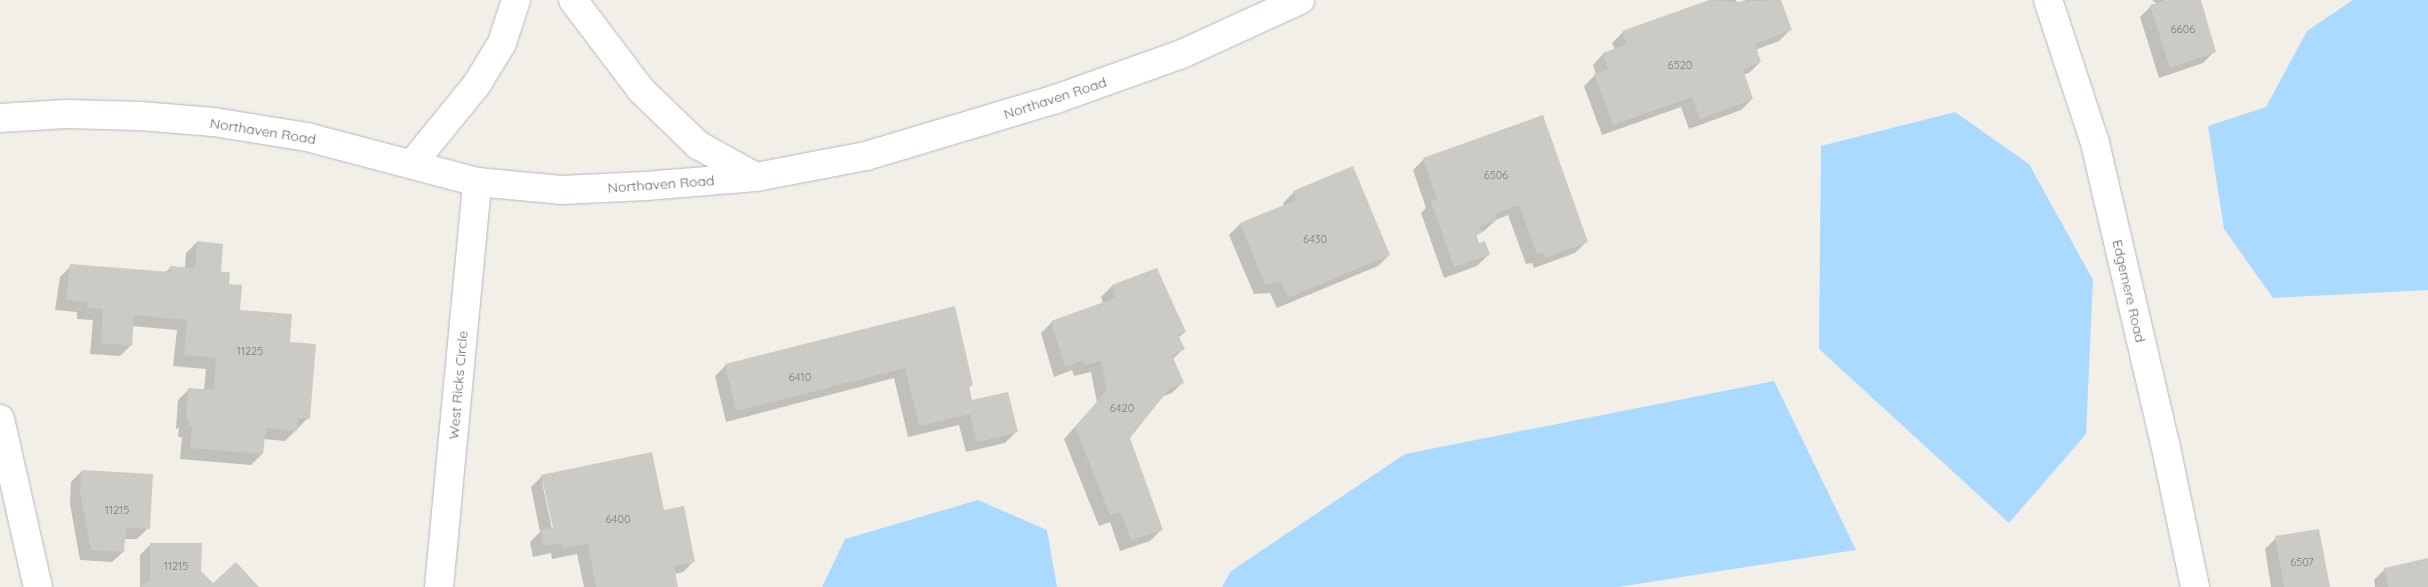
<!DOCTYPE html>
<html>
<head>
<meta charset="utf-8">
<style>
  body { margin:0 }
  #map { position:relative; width:2428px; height:587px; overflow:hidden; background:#f1efe8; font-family:Quicksand,sans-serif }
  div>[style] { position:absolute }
  .water>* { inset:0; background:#aadaff }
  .shadow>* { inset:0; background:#0003 }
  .building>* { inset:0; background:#cccac5 }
  .roads { filter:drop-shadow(0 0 1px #b5b8bc) drop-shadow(0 0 1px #b5b8bc) }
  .minor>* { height:28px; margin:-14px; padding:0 14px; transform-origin:14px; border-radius:14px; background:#fff }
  span { translate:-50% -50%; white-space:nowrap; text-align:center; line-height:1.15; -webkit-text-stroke:4px #fff; paint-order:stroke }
  .number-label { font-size:11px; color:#7a7d7f }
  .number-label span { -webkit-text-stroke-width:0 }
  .street-label { font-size:14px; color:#5f6368 }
</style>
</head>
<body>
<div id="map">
  <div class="water">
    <i style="clip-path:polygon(2353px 0,2428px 0,2428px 290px,2273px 298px,2224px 229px,2208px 126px,2266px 107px,2307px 31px)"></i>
    <i style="clip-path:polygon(1955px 112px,2029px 164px,2093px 280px,2086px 434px,2009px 523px,1819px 349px,1821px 146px)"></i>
    <i style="clip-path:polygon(1774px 381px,1856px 550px,1618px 587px,1222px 587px,1231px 571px,1405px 454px)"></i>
    <i style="clip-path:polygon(978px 500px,1047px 530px,1057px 587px,822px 587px,845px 539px)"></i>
  </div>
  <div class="shadow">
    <i style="clip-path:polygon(1712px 0,1736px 0,1737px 3px,1746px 0,1780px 0,1790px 30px,1779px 41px,1755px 50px,1760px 62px,1749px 73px,1743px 75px,1752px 99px,1741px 110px,1689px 129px,1681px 107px,1602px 135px,1584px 86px,1596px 74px,1593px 65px,1603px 54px,1615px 50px,1612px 43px,1623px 32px)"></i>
    <i style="clip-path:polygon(2152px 0,2166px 0,2163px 3px,2173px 0,2199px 0,2214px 52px,2203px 63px,2159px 78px,2140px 17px,2151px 6px,2157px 4px)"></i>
    <i style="clip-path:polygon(1542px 117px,1586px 242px,1575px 253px,1534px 268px,1532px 263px,1526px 264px,1508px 215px,1496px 220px,1484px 231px,1475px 236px,1479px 245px,1488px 255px,1477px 266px,1444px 278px,1421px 213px,1426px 208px,1413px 170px,1424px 159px)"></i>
    <i style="clip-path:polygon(1294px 192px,1389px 255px,1378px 266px,1277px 308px,1270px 293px,1254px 294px,1229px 235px,1240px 224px,1284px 206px,1283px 203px)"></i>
    <i style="clip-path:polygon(197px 242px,228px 285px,238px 311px,289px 343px,308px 418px,285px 441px,263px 439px,262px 454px,251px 465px,180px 459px,182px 437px,178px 437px,179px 428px,176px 429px,178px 400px,189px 389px,204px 391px,206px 369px,173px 366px,177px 330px,132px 326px,131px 345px,120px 356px,90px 354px,93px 320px,77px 319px,77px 312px,55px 310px,60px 277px,71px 266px,164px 273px,171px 267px,185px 268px,186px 253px)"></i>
    <i style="clip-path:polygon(1112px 286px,1185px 332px,1178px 338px,1183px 349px,1173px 359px,1183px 382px,1172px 393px,1161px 397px,1129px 438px,1161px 530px,1150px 541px,1120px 551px,1110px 522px,1099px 526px,1064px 439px,1097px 402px,1091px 372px,1074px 376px,1072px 370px,1054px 377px,1041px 333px,1052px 322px,1103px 303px,1101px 297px)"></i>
    <i style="clip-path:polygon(954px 308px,972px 385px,968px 389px,971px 402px,1016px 432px,1005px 443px,966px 452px,959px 425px,908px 437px,894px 378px,726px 422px,715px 376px,726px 365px)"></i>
    <i style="clip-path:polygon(82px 471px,148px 528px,137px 539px,124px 539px,123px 552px,112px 562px,80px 560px,70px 504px,71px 482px)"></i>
    <i style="clip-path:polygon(evenodd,542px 476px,663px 512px,694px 561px,683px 572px,674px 574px,677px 587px,584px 587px,577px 554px,552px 559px,551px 553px,533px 557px,530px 542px,540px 532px,531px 487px,542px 476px,542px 482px,544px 482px,555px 534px,553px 534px,542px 482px)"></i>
    <i style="clip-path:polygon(2276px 538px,2328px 587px,2271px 587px,2265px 549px)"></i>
    <i style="clip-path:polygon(151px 544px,200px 571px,213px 585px,258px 587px,140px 587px,140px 555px)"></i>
    <i style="clip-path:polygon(2428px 559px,2428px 587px,2375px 587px,2374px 580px,2385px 569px)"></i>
  </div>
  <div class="building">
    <i style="clip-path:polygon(1709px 0,1738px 2px,1781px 0,1792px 30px,1755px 44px,1761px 62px,1743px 69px,1753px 99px,1700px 119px,1692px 97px,1613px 125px,1594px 74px,1608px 69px,1603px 53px,1627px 44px,1622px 31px)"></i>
    <i style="clip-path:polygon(2168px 0,2201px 0,2216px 52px,2170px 68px,2150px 5px)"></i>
    <i style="clip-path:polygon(1543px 115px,1588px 242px,1545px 258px,1543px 252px,1537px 254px,1519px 205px,1495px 214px,1497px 220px,1480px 226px,1481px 232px,1476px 234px,1479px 243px,1485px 241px,1490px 255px,1454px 267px,1431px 201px,1437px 199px,1423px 158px)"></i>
    <i style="clip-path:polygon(1353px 166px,1390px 255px,1288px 298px,1281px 282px,1265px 284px,1240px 223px,1296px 200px,1293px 191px)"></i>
    <i style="clip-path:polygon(197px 241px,223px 244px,221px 272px,230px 272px,229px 284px,242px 285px,240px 310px,292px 314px,290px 342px,316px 344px,310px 419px,298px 418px,297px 431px,266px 428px,263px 454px,190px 448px,192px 427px,188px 427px,189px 418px,186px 419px,188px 388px,214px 390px,216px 358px,184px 355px,187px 320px,134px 315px,132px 346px,101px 343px,103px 309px,87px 308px,88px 302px,66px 300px,70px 264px,170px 272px,170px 266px,195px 268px)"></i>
    <i style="clip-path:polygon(1157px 268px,1186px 332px,1178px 335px,1185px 349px,1172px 355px,1184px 383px,1170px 388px,1130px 438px,1163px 530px,1131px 540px,1121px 512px,1110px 515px,1075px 427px,1107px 390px,1101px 361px,1085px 365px,1083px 360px,1065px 367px,1051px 321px,1115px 298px,1112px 285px)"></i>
    <i style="clip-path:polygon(955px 306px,973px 385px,969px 386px,972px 400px,1008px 392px,1018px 432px,977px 442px,970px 414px,919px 426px,905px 368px,736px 411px,725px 364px)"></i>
    <i style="clip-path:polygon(652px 452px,664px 510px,684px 506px,695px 562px,674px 566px,678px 587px,596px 587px,588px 544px,563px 548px,562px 543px,544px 546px,540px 530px,553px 528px,541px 475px)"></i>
    <i style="clip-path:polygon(82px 470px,153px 474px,150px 529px,126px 528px,124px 552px,91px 550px,80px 492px)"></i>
    <i style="clip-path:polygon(2319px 529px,2330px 587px,2284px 587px,2275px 536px)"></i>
    <i style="clip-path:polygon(150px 543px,202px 543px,201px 571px,213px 583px,236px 562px,259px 587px,141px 587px,150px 579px)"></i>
    <i style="clip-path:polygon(2428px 558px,2428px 587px,2388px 587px,2384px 568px)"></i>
  </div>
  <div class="roads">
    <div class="minor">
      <i style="left:573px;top:0;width:113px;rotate:52.9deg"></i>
      <i style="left:641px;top:90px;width:79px;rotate:44deg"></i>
      <i style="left:698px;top:145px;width:66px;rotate:28.9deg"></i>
      <i style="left:2048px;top:0;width:151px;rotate:71.8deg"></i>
      <i style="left:2095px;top:143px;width:308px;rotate:76.9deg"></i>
      <i style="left:2165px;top:443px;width:147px;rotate:78.2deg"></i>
      <i style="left:0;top:118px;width:66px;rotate:-3.5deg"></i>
      <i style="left:66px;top:114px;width:74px;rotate:1.5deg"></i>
      <i style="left:140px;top:116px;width:74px;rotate:4.6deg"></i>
      <i style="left:214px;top:122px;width:94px;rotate:9.2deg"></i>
      <i style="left:307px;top:137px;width:176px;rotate:14.8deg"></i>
      <i style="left:477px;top:182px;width:84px;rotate:5.4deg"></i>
      <i style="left:561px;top:190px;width:85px;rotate:-2.7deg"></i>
      <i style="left:646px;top:186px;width:110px;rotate:-4.7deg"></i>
      <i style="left:756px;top:177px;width:112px;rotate:-10.8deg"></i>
      <i style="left:866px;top:156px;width:198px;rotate:-16.7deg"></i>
      <i style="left:1056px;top:99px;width:134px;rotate:-19.7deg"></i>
      <i style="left:1182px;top:54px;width:130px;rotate:-24.6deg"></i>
      <i style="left:412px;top:164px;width:103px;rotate:-50.9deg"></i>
      <i style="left:477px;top:84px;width:48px;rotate:-58.6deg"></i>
      <i style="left:502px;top:43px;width:45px;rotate:-72deg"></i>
      <i style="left:0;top:419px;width:172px;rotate:77.3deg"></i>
      <i style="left:439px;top:587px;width:407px;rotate:-84.6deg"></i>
    </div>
  </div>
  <div class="number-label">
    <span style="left:2183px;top:29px">6606</span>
    <span style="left:1680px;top:65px">6520</span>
    <span style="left:1496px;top:175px">6506</span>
    <span style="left:1315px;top:239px">6430</span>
    <span style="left:250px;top:351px">11225</span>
    <span style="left:800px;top:377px">6410</span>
    <span style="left:1122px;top:408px">6420</span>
    <span style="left:117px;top:510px">11215</span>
    <span style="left:618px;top:519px">6400</span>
    <span style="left:2302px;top:562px">6507</span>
    <span style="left:176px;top:566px">11215</span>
  </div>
  <div class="street-label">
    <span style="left:1055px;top:98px;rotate:-18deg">Northaven Road</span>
    <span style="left:263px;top:131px;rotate:9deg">Northaven Road</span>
    <span style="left:661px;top:184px;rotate:-4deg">Northaven Road</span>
    <span style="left:2129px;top:291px;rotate:77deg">Edgemere Road</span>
    <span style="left:458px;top:385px;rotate:-85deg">West Ricks Circle</span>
  </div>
</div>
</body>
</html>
